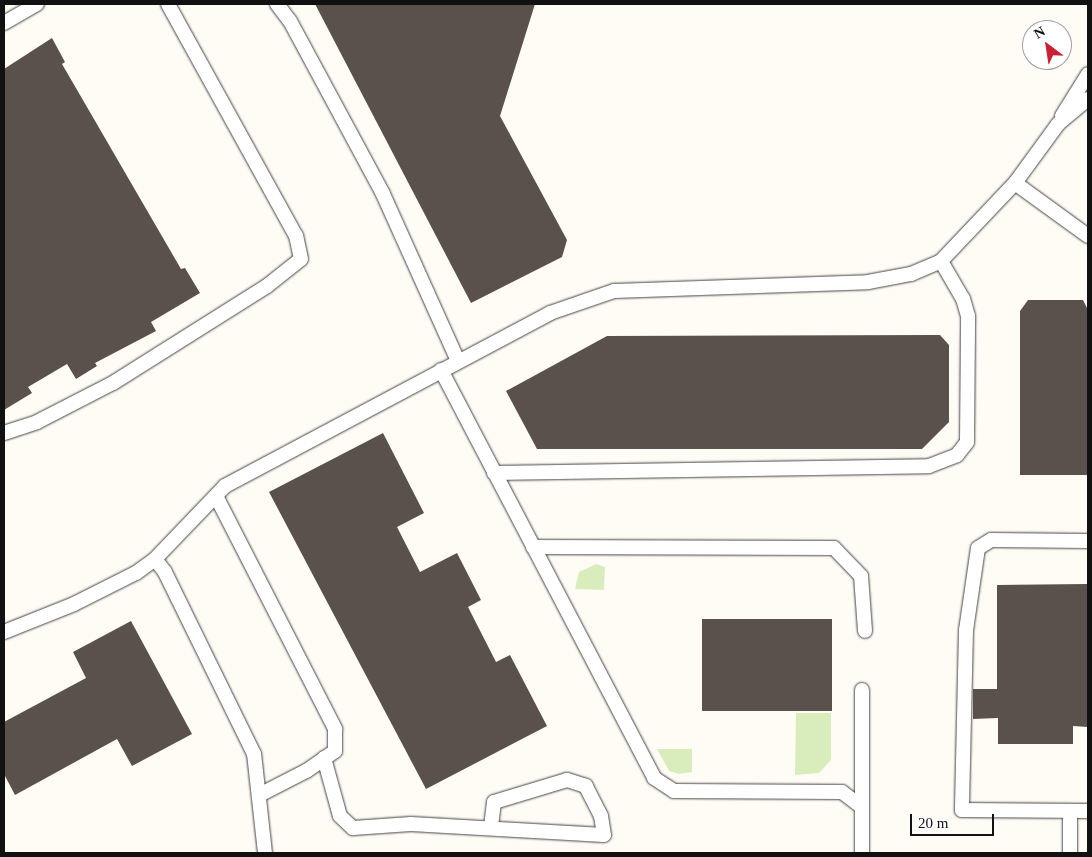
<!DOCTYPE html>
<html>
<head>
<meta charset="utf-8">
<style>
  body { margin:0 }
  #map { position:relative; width:1092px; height:857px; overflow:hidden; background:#fffcf5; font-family:Georgia,serif }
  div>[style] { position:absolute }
  .green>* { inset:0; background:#d8edbb }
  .building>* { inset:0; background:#5a514c; transform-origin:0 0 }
  .roads { filter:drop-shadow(0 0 1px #444) drop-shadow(0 0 1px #444) }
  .service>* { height:14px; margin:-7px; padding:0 7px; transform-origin:7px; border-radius:7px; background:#fff }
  span { translate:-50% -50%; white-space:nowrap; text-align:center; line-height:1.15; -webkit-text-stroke:5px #fff; paint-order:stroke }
  .frame { position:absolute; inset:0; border:5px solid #111; pointer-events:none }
  .north { position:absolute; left:1022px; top:20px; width:50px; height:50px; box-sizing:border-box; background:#fff; border:1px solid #a0a0a0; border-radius:50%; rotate:329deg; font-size:14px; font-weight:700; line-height:20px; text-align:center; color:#111 }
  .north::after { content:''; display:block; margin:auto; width:18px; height:22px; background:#c92033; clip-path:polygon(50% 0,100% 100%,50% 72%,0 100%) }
  .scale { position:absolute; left:910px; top:814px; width:84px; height:22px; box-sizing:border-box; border:2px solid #111; border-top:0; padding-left:6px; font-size:15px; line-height:18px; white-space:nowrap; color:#111; -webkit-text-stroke:4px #fff; paint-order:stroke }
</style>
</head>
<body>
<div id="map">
  <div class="green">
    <i style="clip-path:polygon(596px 564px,605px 567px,604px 590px,575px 589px,579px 572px)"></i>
    <i style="clip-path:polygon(796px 713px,831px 713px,831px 760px,819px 773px,795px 775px)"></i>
    <i style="clip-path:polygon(657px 749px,692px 749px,692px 772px,679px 774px,669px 771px)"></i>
  </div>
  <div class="building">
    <i style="clip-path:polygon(315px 4px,535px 4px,500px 116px,567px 240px,562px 257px,471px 303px)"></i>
    <i style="clip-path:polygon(52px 38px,65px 62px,62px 64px,181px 269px,185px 268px,200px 293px,151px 322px,156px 331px,95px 363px,97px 366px,76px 379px,67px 364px,28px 387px,32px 393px,4px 410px,4px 69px)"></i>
    <i style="clip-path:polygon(1028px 300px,1083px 300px,1088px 310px,1088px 475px,1020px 475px,1020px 311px)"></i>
    <i style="clip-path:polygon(940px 335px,949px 345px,949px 422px,922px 449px,537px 449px,506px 391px,607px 336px)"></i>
    <i style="clip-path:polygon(383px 433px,424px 513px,397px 527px,420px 572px,457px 553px,481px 600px,468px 607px,496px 662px,510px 655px,547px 726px,426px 789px,269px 492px)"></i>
    <i style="clip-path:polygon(1088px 584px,1088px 727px,1073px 726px,1073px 744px,998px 744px,998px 718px,973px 719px,973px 689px,997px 689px,997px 585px)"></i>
    <i style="left:702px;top:619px;width:130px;height:92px"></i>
    <i style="clip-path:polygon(131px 621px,192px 734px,132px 766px,117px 739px,15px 795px,4px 774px,4px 722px,86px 678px,73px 652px)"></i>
  </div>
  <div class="roads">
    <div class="service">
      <i style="left:277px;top:4px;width:21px;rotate:53deg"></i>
      <i style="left:290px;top:21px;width:196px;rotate:61.7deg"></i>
      <i style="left:383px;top:194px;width:183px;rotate:65.8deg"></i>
      <i style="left:4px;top:23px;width:38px;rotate:-30deg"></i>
      <i style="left:1062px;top:116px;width:49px;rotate:-58.2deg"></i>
      <i style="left:1015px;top:183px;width:90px;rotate:36deg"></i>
      <i style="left:441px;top:370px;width:460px;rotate:62.4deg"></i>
      <i style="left:654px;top:778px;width:24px;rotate:33deg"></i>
      <i style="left:674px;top:791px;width:168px;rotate:0.3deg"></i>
      <i style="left:842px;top:792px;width:25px;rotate:37deg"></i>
      <i style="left:862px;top:807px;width:46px;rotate:90deg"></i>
      <i style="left:4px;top:433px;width:35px;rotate:-18deg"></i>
      <i style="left:37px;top:422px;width:85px;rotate:-27.2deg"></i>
      <i style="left:113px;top:383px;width:182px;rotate:-32.2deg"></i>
      <i style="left:267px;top:286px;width:43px;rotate:-38.5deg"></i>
      <i style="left:301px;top:259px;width:24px;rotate:-102deg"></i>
      <i style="left:296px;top:236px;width:265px;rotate:-118.9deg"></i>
      <i style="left:494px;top:473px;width:435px;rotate:-0.9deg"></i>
      <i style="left:929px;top:466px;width:30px;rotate:-21deg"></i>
      <i style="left:957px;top:455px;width:16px;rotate:-52deg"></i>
      <i style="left:967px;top:442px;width:126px;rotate:-89.5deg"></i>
      <i style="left:968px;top:316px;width:18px;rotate:-106deg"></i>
      <i style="left:963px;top:299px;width:44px;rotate:-120.1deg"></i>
      <i style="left:216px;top:496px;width:262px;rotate:62.9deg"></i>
      <i style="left:335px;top:729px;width:22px;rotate:90deg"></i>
      <i style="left:335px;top:751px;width:35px;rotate:145deg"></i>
      <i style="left:306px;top:771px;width:53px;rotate:152.9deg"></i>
      <i style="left:1088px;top:541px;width:97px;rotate:-179.4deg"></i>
      <i style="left:991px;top:540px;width:15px;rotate:148deg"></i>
      <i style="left:978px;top:548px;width:83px;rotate:98.3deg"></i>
      <i style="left:966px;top:630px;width:180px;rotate:91.3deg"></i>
      <i style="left:962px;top:810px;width:126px;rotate:0.5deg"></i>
      <i style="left:533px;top:547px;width:301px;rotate:0.2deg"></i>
      <i style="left:834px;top:548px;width:39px;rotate:46deg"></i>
      <i style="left:861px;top:576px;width:55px;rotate:85.8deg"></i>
      <i style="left:4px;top:632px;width:75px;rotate:-21.8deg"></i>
      <i style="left:74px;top:604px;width:69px;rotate:-26.6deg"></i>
      <i style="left:136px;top:573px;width:24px;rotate:-36deg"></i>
      <i style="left:324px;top:758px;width:60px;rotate:74.6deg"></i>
      <i style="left:340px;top:816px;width:18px;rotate:43deg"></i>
      <i style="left:353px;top:828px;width:58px;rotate:-3.9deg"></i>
      <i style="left:411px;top:824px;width:193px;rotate:3.3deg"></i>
      <i style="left:604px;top:835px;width:19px;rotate:-99deg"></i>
      <i style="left:601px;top:816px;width:34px;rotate:-117deg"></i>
      <i style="left:586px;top:786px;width:20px;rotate:-162deg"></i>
      <i style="left:567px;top:780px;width:76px;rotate:163.2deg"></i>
      <i style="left:494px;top:802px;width:26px;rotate:97deg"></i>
      <i style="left:862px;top:807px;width:117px;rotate:-90deg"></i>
      <i style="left:265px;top:853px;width:100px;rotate:-96.3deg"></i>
      <i style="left:254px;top:754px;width:203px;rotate:-116.1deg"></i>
      <i style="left:165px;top:572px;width:16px;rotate:-128deg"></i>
      <i style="left:155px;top:559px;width:101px;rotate:-46.2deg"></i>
      <i style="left:225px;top:486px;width:368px;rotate:-28deg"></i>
      <i style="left:550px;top:313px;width:68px;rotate:-19deg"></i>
      <i style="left:614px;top:291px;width:254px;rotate:-2deg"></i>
      <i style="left:868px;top:282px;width:44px;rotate:-10.5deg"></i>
      <i style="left:911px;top:274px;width:33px;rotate:-23deg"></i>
      <i style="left:941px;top:261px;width:108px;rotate:-46.5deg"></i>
      <i style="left:1015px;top:183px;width:73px;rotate:-53.9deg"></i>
      <i style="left:1058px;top:124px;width:39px;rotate:-40deg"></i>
      <i style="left:1070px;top:853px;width:42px;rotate:-90deg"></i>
    </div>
  </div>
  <div class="frame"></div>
  <div class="north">N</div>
  <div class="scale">20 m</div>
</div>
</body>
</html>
